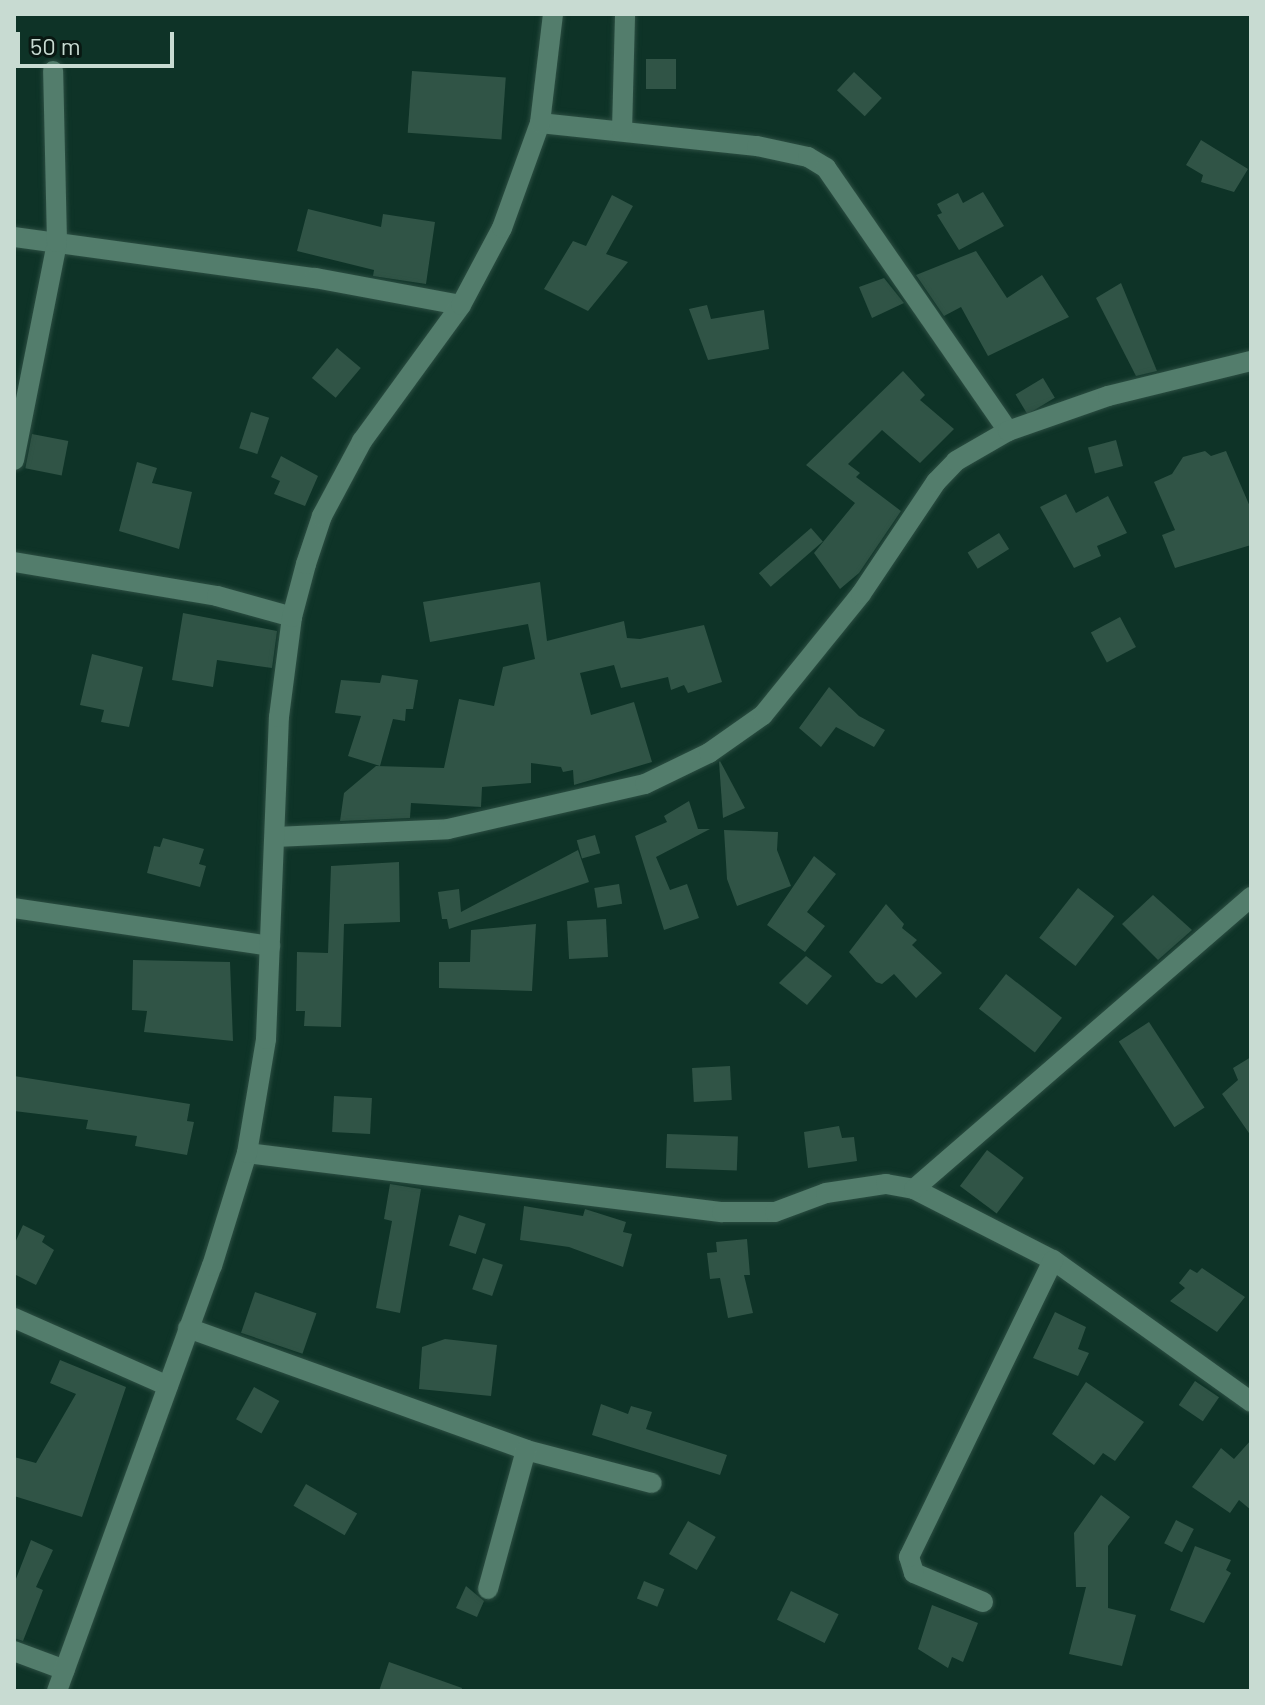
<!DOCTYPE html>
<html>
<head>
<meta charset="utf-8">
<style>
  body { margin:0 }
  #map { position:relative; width:1265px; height:1705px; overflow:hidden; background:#0e3327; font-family:Barlow,sans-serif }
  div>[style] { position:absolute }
  .building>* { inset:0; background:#305446; transform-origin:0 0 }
  .roads { filter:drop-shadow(0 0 2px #2c4e42) drop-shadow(0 0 2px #2c4e42) }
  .minor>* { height:20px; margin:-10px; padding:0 10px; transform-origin:10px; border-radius:10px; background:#537d6c }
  span { translate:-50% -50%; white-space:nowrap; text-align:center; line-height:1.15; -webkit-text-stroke:7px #091812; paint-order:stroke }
  .frame { position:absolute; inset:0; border:16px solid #c8dbd2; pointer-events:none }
  .scale { position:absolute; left:16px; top:32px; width:158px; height:36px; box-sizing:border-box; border:4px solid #c8dbd2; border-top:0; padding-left:10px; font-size:24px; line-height:28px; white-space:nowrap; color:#c8dbd2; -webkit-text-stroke:6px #091812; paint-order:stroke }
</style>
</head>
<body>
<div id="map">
  <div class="building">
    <i style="left:676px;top:59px;width:30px;height:30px;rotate:90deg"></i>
    <i style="left:412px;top:71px;width:94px;height:62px;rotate:4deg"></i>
    <i style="left:854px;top:72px;width:38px;height:25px;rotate:43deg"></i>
    <i style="clip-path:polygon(1201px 140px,1248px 169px,1234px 192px,1201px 182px,1203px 175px,1186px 165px)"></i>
    <i style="clip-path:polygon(983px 192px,1004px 226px,959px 250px,937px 215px,942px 213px,937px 204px,958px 193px,963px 203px)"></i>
    <i style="clip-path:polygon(612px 195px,633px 206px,606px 254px,628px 262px,588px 311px,544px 289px,573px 241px,586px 246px)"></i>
    <i style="clip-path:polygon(308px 209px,381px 227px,383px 214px,435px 222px,426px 284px,373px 276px,374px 270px,297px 251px)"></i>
    <i style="clip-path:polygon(976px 251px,1007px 298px,1042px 275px,1069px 317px,988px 356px,961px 307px,944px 316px,916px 275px)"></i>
    <i style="clip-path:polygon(884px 278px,904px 303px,872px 318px,859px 287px)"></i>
    <i style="clip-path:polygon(1121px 283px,1157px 371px,1136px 376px,1096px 298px)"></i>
    <i style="clip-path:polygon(707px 305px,711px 319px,764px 310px,769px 349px,708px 360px,689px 309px)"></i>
    <i style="left:337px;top:348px;width:31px;height:39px;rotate:40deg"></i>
    <i style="clip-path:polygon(903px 371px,925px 395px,920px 400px,954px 429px,920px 463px,882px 430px,848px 464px,860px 473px,856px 477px,901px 511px,859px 573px,840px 589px,814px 553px,855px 503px,806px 465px)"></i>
    <i style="left:1043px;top:378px;width:23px;height:32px;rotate:59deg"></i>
    <i style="left:251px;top:412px;width:19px;height:38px;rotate:18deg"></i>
    <i style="left:32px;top:434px;width:37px;height:35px;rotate:11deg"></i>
    <i style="left:1116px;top:440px;width:27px;height:29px;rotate:75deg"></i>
    <i style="clip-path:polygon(1205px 451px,1211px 456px,1226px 451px,1251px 509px,1251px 545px,1175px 568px,1162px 535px,1175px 530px,1154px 482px,1172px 474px,1183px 457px)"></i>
    <i style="clip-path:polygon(281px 456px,318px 476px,305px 506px,274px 494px,280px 481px,271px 477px)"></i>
    <i style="clip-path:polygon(137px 462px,157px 468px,152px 483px,192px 492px,179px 549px,119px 531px)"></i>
    <i style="clip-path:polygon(1066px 494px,1076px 513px,1108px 496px,1127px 533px,1097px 546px,1101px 556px,1074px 568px,1040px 507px)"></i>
    <i style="left:811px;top:528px;width:18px;height:69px;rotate:49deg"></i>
    <i style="left:999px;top:533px;width:19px;height:37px;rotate:58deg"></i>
    <i style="clip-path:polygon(540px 582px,547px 641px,624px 621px,627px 638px,640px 639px,704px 625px,722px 682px,688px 693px,684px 685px,671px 690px,668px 677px,621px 688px,614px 665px,580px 673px,591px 715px,634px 702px,652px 762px,574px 785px,573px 770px,563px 772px,561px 767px,531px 763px,531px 783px,482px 787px,481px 807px,411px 803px,410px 818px,340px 821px,344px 793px,376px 766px,444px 768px,459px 699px,494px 706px,503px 667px,535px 659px,528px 624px,430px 642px,423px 602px)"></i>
    <i style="clip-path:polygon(183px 613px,277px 631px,272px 668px,217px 660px,213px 687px,172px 680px)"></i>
    <i style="left:1120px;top:617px;width:34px;height:33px;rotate:62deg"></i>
    <i style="clip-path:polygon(92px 654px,143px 667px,129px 727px,101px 722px,104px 710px,80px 705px)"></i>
    <i style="clip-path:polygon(382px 675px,418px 680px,413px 709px,406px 709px,405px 721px,393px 719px,380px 766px,348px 756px,361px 716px,335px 713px,341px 680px,380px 683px)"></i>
    <i style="clip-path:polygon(829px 687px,859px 716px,885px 730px,874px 747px,836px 727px,821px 747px,799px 728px)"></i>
    <i style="clip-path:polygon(720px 761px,745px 808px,723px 818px,719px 762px)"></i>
    <i style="clip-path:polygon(689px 801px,698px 829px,710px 829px,656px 857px,670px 890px,687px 884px,699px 918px,664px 930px,635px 836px,667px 822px,664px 816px)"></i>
    <i style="clip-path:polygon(724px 830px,778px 832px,777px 850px,791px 886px,737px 906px,727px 879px)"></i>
    <i style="left:595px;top:835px;width:19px;height:19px;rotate:74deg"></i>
    <i style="clip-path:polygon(163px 838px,204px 849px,199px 864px,206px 866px,200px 887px,147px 873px,154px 846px,160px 847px)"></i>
    <i style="clip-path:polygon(578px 850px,589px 882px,449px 929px,447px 919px,442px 919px,438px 892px,459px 889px,461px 912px)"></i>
    <i style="clip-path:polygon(814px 856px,836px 874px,807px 912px,825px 926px,805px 952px,767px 925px)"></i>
    <i style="clip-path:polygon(399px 862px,400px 922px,344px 924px,341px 1027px,304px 1026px,305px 1011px,296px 1011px,297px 952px,328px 953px,331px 866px)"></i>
    <i style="left:619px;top:884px;width:20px;height:25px;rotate:81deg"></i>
    <i style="left:1078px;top:888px;width:46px;height:63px;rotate:38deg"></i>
    <i style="clip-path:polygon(1153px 895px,1192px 930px,1158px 960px,1122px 924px)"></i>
    <i style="clip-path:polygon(886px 904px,904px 924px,902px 928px,917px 940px,912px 945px,942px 973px,916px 998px,894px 974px,882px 984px,876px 982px,849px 952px)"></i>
    <i style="left:606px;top:919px;width:38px;height:39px;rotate:87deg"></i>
    <i style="clip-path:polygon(536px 924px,532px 991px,439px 988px,439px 962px,470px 962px,471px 930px)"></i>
    <i style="clip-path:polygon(806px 956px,832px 976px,807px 1005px,779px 983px)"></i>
    <i style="clip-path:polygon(133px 960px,230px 962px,233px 1041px,144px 1032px,147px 1011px,132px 1010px)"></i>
    <i style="left:1006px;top:974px;width:71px;height:44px;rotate:38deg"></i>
    <i style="left:1149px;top:1022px;width:102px;height:36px;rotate:57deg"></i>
    <i style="clip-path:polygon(1251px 1057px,1251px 1136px,1222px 1094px,1238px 1080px,1233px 1068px)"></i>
    <i style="left:730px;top:1066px;width:34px;height:38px;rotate:87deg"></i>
    <i style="clip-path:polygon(14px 1076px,190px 1104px,187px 1121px,194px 1122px,187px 1155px,135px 1146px,137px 1136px,86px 1129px,88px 1120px,14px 1111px)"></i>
    <i style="left:334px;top:1096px;width:38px;height:36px;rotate:3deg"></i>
    <i style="clip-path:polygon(839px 1126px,842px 1138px,854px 1137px,857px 1161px,808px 1168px,804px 1132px)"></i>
    <i style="left:667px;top:1134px;width:71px;height:34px;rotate:2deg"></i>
    <i style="left:987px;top:1150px;width:46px;height:45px;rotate:37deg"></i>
    <i style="clip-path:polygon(390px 1184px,421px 1189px,400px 1313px,376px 1308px,392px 1221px,384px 1219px)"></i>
    <i style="clip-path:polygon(524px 1206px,583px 1216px,585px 1209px,626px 1222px,623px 1232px,632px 1234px,623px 1267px,569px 1247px,520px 1240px)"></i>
    <i style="left:459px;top:1215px;width:28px;height:32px;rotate:18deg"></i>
    <i style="clip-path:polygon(23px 1225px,45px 1236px,42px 1242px,54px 1250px,36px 1285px,14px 1274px,14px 1245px)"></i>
    <i style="clip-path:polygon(747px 1239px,750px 1275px,744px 1275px,753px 1313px,728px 1318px,720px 1278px,710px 1279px,707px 1253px,717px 1252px,716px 1242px)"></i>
    <i style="left:483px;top:1258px;width:21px;height:33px;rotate:19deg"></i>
    <i style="clip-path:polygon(1202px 1268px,1245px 1297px,1217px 1332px,1170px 1301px,1185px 1288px,1179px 1283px,1190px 1269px,1197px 1273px)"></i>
    <i style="left:255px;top:1292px;width:65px;height:43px;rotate:19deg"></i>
    <i style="clip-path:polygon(1055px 1312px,1086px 1327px,1078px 1349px,1089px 1353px,1078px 1376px,1033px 1358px)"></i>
    <i style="clip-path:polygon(445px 1339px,497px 1345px,491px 1396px,419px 1389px,422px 1347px)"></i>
    <i style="clip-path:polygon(60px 1360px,126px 1387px,82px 1517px,14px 1496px,14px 1457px,36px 1463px,76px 1394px,50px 1383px)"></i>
    <i style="left:1195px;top:1381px;width:29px;height:29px;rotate:34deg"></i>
    <i style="clip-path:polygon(1086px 1382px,1144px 1422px,1115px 1461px,1103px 1453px,1094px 1465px,1052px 1434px)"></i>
    <i style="left:254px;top:1387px;width:29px;height:37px;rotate:29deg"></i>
    <i style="clip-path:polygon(601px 1404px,628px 1414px,631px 1406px,652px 1412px,646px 1429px,727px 1455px,720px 1475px,592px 1435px)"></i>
    <i style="clip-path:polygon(1251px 1440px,1251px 1510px,1239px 1500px,1230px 1513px,1192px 1487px,1221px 1448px,1234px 1459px)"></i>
    <i style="left:306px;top:1484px;width:59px;height:25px;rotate:30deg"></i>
    <i style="clip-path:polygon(1101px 1495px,1130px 1517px,1108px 1546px,1108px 1608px,1136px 1615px,1122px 1666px,1069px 1654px,1086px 1587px,1076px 1587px,1074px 1533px)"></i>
    <i style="left:1176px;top:1520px;width:20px;height:26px;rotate:27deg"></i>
    <i style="left:688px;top:1521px;width:32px;height:38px;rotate:30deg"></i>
    <i style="clip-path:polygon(31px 1540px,53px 1550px,36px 1587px,43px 1590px,23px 1641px,14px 1638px,14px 1584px)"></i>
    <i style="clip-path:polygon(1195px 1546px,1231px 1560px,1226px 1570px,1231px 1573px,1204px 1623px,1170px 1610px)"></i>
    <i style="left:644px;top:1581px;width:22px;height:19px;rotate:22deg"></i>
    <i style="clip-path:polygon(466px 1586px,484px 1601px,477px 1617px,456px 1608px)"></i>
    <i style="left:791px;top:1591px;width:53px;height:32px;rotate:26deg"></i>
    <i style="clip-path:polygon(932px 1605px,978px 1623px,963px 1662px,952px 1657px,948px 1668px,918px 1649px)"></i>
    <i style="clip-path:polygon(389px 1662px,462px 1688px,461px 1691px,379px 1691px)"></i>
  </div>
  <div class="roads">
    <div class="minor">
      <i style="left:540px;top:123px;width:218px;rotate:6.1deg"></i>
      <i style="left:757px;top:146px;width:52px;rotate:12.2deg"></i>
      <i style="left:808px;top:157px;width:21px;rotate:31deg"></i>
      <i style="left:826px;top:168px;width:320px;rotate:55.3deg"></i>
      <i style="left:622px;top:131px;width:117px;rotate:-88.5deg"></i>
      <i style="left:14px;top:237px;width:304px;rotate:7.8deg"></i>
      <i style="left:315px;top:278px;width:148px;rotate:10.5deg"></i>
      <i style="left:14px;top:460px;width:222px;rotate:-78.8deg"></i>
      <i style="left:57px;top:242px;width:171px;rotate:-91.3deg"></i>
      <i style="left:14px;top:562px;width:206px;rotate:9.5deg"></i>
      <i style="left:217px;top:596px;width:78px;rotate:15.6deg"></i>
      <i style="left:275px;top:837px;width:173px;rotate:-2.6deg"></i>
      <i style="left:448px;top:829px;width:202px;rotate:-12.9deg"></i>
      <i style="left:645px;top:784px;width:71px;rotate:-25.8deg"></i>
      <i style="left:709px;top:753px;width:66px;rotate:-35.1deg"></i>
      <i style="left:763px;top:715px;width:156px;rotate:-51deg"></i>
      <i style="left:861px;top:594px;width:135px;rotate:-56.2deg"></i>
      <i style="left:936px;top:482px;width:29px;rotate:-46deg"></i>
      <i style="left:956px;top:461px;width:60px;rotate:-30deg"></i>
      <i style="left:1008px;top:431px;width:106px;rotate:-19.3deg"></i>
      <i style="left:1108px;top:396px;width:147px;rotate:-13.8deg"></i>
      <i style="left:14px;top:908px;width:259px;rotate:8.4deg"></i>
      <i style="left:247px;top:1153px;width:479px;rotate:7.1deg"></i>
      <i style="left:722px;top:1212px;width:53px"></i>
      <i style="left:775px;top:1212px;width:54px;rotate:-20.4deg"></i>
      <i style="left:826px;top:1193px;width:61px;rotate:-8.5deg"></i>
      <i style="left:886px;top:1184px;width:28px;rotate:10deg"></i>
      <i style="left:914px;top:1189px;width:156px;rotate:27.1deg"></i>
      <i style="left:1053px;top:1260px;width:244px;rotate:35.6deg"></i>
      <i style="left:914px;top:1189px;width:446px;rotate:-40.9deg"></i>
      <i style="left:14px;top:1318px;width:168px;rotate:23.8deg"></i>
      <i style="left:188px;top:1328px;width:359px;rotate:19.8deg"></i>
      <i style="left:526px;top:1450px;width:130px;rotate:14.7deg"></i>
      <i style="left:488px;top:1589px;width:144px;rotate:-74.7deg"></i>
      <i style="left:983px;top:1602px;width:75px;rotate:-157.2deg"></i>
      <i style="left:914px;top:1573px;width:17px;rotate:-107deg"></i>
      <i style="left:909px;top:1557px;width:330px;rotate:-64.1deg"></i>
      <i style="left:14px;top:1651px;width:54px;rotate:20.4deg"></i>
      <i style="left:57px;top:1691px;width:452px;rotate:-70deg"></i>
      <i style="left:212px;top:1266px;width:118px;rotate:-72.8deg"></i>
      <i style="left:247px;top:1153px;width:116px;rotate:-80.5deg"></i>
      <i style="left:266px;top:1039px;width:322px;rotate:-87.7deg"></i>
      <i style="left:279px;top:717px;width:101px;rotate:-82.6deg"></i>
      <i style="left:292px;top:617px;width:55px;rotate:-75.2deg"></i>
      <i style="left:306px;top:564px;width:51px;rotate:-71.6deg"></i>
      <i style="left:322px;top:516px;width:85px;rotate:-61.9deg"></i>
      <i style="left:362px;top:441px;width:168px;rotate:-53.9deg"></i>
      <i style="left:461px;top:305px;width:87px;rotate:-62deg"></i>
      <i style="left:502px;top:228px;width:112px;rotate:-70.1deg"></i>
      <i style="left:540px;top:123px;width:110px;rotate:-83.2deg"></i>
    </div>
  </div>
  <div class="frame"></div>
  <div class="scale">50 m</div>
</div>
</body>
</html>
